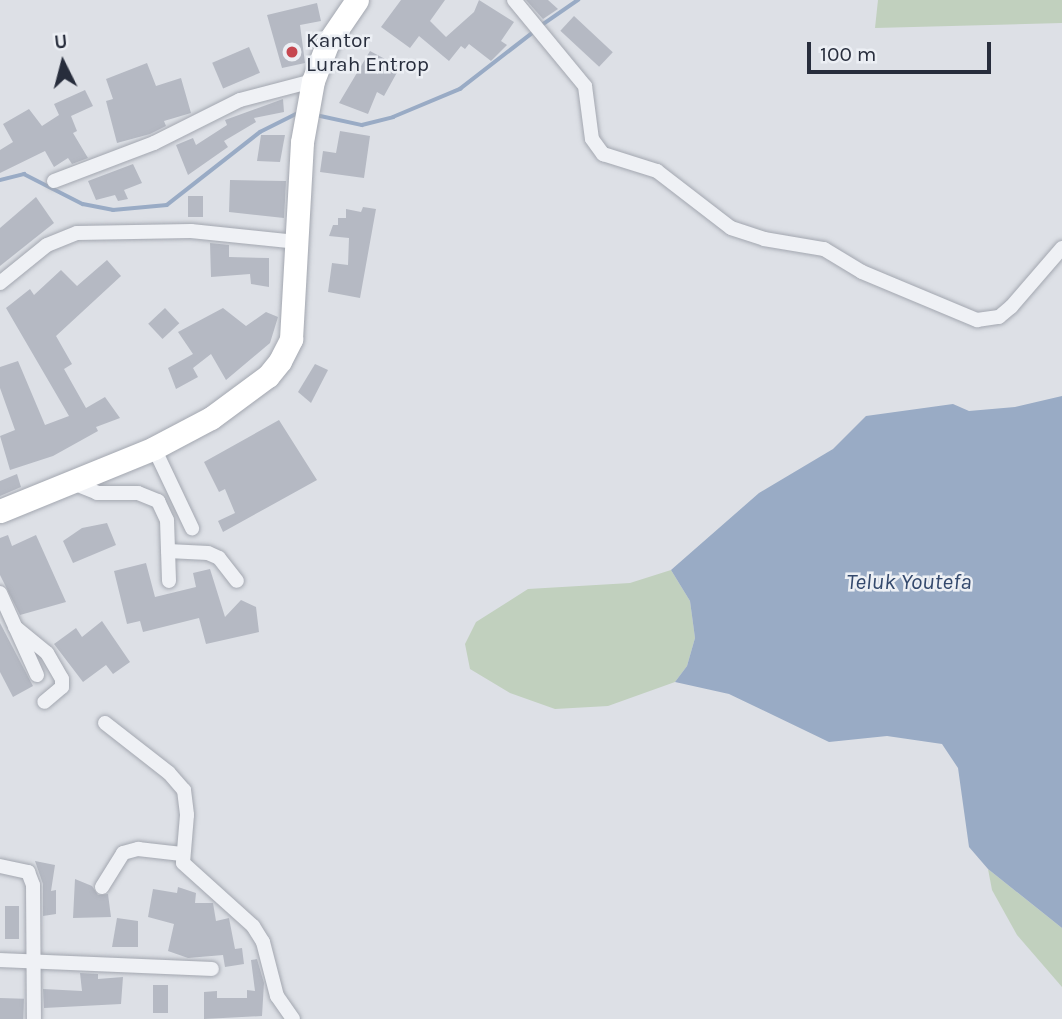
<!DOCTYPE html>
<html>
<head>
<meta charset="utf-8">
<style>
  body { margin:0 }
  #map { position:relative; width:1062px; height:1019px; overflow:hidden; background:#dde0e6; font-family:Karla,sans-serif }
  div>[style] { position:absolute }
  .green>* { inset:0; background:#c1d0be }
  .water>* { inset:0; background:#99abc5 }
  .stream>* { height:3.5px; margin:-1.75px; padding:0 1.75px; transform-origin:1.75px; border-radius:1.75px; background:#99abc5 }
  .building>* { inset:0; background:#b5b9c3; transform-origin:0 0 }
  .roads { filter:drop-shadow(0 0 2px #a3a7b0) drop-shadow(0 0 2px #a3a7b0) }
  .minor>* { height:14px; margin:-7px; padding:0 7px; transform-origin:7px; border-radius:7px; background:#eff1f5 }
  .trunk>* { height:23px; margin:-11.5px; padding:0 11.5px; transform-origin:11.5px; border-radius:11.5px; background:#fff }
  .dots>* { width:19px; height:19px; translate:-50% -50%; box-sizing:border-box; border:4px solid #eceff4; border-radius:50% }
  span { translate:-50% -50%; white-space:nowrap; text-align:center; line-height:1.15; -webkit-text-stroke:5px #eceff4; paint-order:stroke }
  .poi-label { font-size:21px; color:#272d3c }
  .left { translate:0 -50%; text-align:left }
  .water-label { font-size:23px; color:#34496d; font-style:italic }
  .north { position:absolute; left:28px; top:28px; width:70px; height:70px; -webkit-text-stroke:5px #eceff4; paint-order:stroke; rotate:354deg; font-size:19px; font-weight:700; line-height:28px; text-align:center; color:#272d3c }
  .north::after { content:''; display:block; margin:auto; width:24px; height:32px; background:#272d3c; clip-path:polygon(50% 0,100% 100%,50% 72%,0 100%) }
  .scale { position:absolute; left:807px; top:42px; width:184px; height:32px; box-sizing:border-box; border:4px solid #272d3c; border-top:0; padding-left:9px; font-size:21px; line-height:24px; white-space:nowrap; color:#272d3c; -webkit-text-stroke:5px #eceff4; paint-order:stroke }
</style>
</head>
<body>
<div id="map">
  <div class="green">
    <i style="clip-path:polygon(878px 0,1062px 0,1062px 23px,875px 28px)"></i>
    <i style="clip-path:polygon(671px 570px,690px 601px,695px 638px,687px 666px,675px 682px,608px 706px,555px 709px,510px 693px,470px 669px,465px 644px,476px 622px,528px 589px,630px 583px)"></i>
    <i style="clip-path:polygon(988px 869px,1062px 928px,1062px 987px,1017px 935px,992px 890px)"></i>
  </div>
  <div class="water">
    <i style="clip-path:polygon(1062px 396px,1062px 928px,988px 869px,969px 847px,958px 768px,942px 744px,887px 736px,829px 742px,729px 694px,675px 682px,687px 666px,695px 638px,690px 601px,671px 570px,759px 493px,833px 449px,866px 416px,953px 404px,969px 411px,1015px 407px)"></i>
  </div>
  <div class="stream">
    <i style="left:542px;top:25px;width:44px;rotate:-34.8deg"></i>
    <i style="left:316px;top:115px;width:47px;rotate:12.3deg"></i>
    <i style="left:362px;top:125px;width:32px;rotate:-14deg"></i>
    <i style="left:393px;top:117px;width:73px;rotate:-22.7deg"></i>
    <i style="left:460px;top:89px;width:96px;rotate:-37.8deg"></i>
    <i style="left:0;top:180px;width:25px;rotate:-14deg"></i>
    <i style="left:24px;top:174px;width:66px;rotate:27deg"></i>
    <i style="left:83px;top:204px;width:31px;rotate:11deg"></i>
    <i style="left:113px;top:210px;width:54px;rotate:-5.3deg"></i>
    <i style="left:167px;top:205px;width:118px;rotate:-38.1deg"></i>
    <i style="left:260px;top:132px;width:42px;rotate:-26.6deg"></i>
  </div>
  <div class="building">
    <i style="clip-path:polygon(401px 0,445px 0,430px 21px,446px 37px,474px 12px,479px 0,514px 22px,501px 41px,507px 45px,491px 61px,469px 44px,465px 49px,461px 46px,449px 61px,419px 36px,410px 48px,381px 27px)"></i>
    <i style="clip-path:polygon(526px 0,548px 0,558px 9px,543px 19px)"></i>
    <i style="clip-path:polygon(317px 3px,321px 21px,300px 25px,305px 63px,282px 68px,267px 15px)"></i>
    <i style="left:574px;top:16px;width:53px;height:20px;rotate:43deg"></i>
    <i style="left:249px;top:47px;width:28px;height:40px;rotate:67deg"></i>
    <i style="clip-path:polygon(370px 51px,400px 67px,384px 96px,377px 92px,368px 114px,339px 103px)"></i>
    <i style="clip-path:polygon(147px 63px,156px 86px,181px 78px,191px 113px,164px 121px,166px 126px,150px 134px,117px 143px,106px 101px,113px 99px,106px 79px)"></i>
    <i style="clip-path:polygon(85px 90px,93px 106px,71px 116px,77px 131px,73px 133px,88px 158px,72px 164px,68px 158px,54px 167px,45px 151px,0 173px,0 150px,13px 142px,3px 124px,29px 109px,42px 126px,59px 115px,54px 104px)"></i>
    <i style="clip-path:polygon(283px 99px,284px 112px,254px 118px,256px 122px,224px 141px,228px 147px,188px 175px,176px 145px,193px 138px,196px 145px,227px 125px,225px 120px)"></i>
    <i style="clip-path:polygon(340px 131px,370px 136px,364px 178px,320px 172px,323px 151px,336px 153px)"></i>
    <i style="clip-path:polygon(261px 135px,285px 135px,280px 162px,257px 161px)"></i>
    <i style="clip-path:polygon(133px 164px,142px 183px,124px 190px,128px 199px,118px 201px,115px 195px,96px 200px,88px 181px)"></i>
    <i style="clip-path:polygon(230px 180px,286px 181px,284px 218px,229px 212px)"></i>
    <i style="left:188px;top:196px;width:15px;height:21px"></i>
    <i style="clip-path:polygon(36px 197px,54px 223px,0 266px,0 228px)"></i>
    <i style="clip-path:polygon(363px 207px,376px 209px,360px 298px,328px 292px,332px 263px,348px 265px,349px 238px,329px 236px,333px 225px,338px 225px,338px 218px,346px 218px,346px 209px,361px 212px)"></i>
    <i style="clip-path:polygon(210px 243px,229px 245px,229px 257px,269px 258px,269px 287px,251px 284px,250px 274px,211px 277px)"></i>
    <i style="clip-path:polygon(107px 260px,121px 276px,56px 336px,72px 364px,64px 369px,86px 408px,105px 397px,120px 418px,96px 427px,98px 431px,53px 456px,10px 470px,0 436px,15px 430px,0 388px,0 367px,18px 361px,45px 425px,69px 416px,6px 308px,30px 289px,34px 295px,61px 270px,77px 286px)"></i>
    <i style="left:165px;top:308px;width:21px;height:23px;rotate:47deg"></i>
    <i style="clip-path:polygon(223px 308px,246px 326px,266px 312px,278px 317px,270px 343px,226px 380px,211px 354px,193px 368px,198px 377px,176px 389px,168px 368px,193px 354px,178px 332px)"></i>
    <i style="clip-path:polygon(315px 364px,328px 370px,311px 403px,298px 392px)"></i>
    <i style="clip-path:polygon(279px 420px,317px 480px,223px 532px,218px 521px,235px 513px,225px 489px,219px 492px,204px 462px)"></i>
    <i style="clip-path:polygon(17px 474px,21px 487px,0 496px,0 481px)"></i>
    <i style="clip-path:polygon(107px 523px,116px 545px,73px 563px,63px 541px,82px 528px)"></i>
    <i style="clip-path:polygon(8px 535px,12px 546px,36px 535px,66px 602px,20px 615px,0 575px,0 538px)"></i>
    <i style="clip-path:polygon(146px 563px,155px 597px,196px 587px,193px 573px,210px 569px,225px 617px,241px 600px,256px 607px,259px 632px,206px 644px,199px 618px,143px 632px,140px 621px,127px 624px,114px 571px)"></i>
    <i style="clip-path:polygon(102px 621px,130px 662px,113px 674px,106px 665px,83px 682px,54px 644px,76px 628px,82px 637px)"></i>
    <i style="clip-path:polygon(0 623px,33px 686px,13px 697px,0 672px)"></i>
    <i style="clip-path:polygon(35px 861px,55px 865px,51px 891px,56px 890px,56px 914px,43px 916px,43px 884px)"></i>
    <i style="clip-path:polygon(75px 879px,92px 886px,98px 895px,108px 894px,111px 917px,73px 918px)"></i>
    <i style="clip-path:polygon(178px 887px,196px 893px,195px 903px,213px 903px,216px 921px,229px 918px,235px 949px,242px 948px,244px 964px,225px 967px,223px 955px,188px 958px,168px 951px,174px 924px,148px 917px,153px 889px,177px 893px)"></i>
    <i style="left:5px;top:906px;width:14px;height:33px"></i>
    <i style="clip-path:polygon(117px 918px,138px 921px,138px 947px,112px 947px)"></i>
    <i style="clip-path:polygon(257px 959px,264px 983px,262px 1016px,204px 1019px,204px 992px,217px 991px,217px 998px,247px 998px,247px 990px,255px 991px,251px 960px)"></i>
    <i style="clip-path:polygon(80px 973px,98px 974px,98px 979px,123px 977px,121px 1004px,44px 1008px,43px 989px,82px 991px)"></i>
    <i style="left:153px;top:985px;width:15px;height:28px"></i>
    <i style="left:0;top:998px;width:24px;height:21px;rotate:2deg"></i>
  </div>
  <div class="roads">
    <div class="minor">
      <i style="left:514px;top:0;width:112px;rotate:50.5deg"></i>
      <i style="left:585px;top:86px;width:53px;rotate:82.5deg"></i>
      <i style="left:592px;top:139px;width:19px;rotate:54deg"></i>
      <i style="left:603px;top:154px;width:57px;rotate:17.5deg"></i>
      <i style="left:657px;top:171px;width:93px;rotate:37.6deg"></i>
      <i style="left:731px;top:228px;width:35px;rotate:18deg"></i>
      <i style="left:764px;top:239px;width:61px;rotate:9.5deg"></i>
      <i style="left:824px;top:249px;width:44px;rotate:31.2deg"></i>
      <i style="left:862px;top:272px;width:125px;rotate:22.7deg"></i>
      <i style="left:977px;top:320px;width:22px;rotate:-8deg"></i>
      <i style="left:999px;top:317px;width:16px;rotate:-40deg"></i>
      <i style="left:1011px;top:307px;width:78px;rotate:-49.2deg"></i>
      <i style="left:54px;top:181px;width:107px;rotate:-20.8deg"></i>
      <i style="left:154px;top:143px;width:96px;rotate:-26.6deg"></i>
      <i style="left:240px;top:100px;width:75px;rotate:-14.6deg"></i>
      <i style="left:0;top:283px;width:60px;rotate:-39deg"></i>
      <i style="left:47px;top:245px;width:32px;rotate:-22deg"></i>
      <i style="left:77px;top:233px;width:114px;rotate:-1deg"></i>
      <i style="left:191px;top:231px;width:108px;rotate:5.9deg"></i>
      <i style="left:154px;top:448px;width:89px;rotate:64.6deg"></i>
      <i style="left:68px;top:481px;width:31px;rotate:22deg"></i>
      <i style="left:97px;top:493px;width:41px"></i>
      <i style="left:138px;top:493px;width:22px;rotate:22deg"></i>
      <i style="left:158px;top:501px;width:21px;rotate:65deg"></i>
      <i style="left:167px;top:520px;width:61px;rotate:88.1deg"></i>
      <i style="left:168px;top:551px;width:40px;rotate:2.9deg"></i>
      <i style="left:208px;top:553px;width:12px;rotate:24deg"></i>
      <i style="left:219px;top:558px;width:29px;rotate:52deg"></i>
      <i style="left:0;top:593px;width:90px;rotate:65.7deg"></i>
      <i style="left:15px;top:627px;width:41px;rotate:39.1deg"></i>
      <i style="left:47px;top:653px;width:30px;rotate:60deg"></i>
      <i style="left:62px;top:679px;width:8px;rotate:90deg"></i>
      <i style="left:62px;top:687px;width:23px;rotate:140deg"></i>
      <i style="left:105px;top:723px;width:81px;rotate:38deg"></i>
      <i style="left:169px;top:773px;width:23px;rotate:49deg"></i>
      <i style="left:184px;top:790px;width:25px;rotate:83deg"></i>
      <i style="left:187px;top:815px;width:48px;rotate:94.8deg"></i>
      <i style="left:183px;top:863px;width:94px;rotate:42deg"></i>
      <i style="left:253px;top:926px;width:19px;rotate:58deg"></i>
      <i style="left:263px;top:942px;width:56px;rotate:75.5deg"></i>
      <i style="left:277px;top:996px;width:28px;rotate:55deg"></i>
      <i style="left:0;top:866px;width:29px;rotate:12deg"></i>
      <i style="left:28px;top:872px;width:14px;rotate:69deg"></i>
      <i style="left:33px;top:885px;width:134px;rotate:89.6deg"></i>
      <i style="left:102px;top:887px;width:40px;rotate:-58deg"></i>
      <i style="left:123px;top:853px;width:16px;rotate:-15deg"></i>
      <i style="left:138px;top:849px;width:44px;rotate:6.5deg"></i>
      <i style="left:0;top:960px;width:212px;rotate:2.4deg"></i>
    </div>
    <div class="trunk">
      <i style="left:0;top:511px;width:166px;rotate:-22.2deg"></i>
      <i style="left:154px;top:448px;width:64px;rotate:-27.8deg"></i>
      <i style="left:211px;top:418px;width:71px;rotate:-36.4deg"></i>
      <i style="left:268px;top:376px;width:19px;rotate:-51deg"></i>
      <i style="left:280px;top:361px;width:25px;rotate:-63deg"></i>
      <i style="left:291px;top:339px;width:197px;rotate:-86.8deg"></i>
      <i style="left:302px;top:142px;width:62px;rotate:-79.8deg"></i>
      <i style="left:313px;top:81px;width:40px;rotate:-69deg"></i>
      <i style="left:327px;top:44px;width:53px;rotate:-55.7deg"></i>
    </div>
  </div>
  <div class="dots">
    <i style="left:292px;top:52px;background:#c64750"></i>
  </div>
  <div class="poi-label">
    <span class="left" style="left:306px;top:52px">Kantor<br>Lurah Entrop</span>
  </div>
  <div class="water-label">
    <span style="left:909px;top:582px">Teluk Youtefa</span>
  </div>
  <div class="north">U</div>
  <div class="scale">100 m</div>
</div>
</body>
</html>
